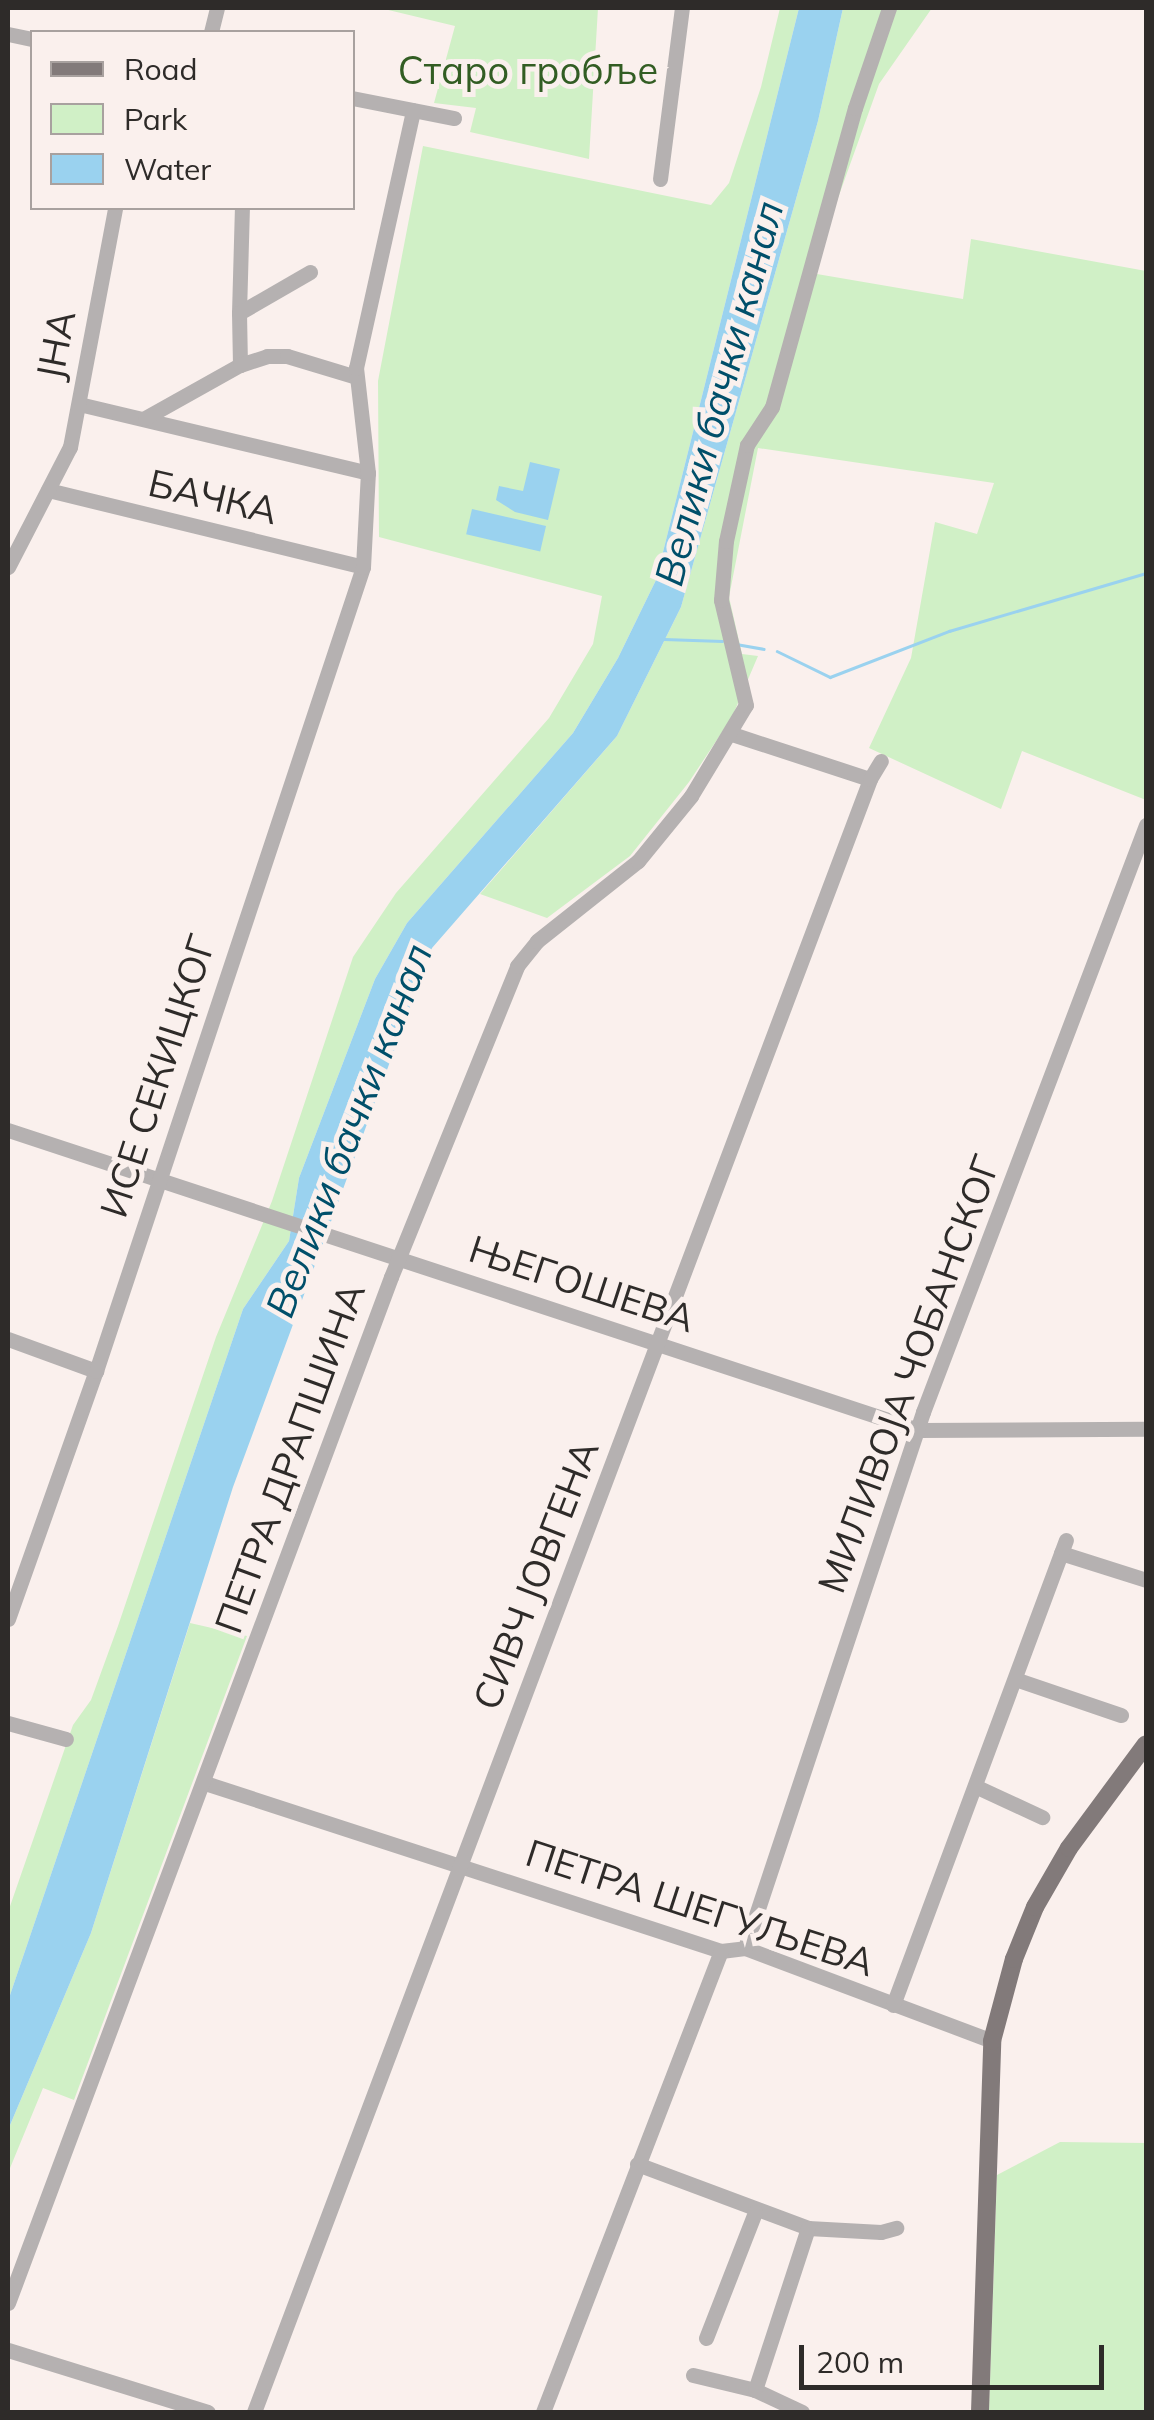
<!DOCTYPE html>
<html>
<head>
<meta charset="utf-8">
<style>
  body { margin:0 }
  #map { position:relative; width:1154px; height:2420px; overflow:hidden; background:#faf0ed; font-family:Mulish,sans-serif }
  div>[style] { position:absolute }
  .green>* { inset:0; background:#d0f0c6 }
  .water>* { inset:0; background:#9ad2ef; transform-origin:0 0 }
  .stream>* { height:2.5px; margin:-1.25px; padding:0 1.25px; transform-origin:1.25px; border-radius:1.25px; background:#9ad2ef }
  .minor>* { height:15px; margin:-7.5px; padding:0 7.5px; transform-origin:7.5px; border-radius:7.5px; background:#b5b1b1 }
  .major>* { height:18px; margin:-9px; padding:0 9px; transform-origin:9px; border-radius:9px; background:#827a7a }
  span { translate:-50% -50%; white-space:nowrap; text-align:center; line-height:1.15; -webkit-text-stroke:10px #faf0ed; paint-order:stroke }
  .park-label { font-size:38px; color:#325d23 }
  .street-label { font-size:38px; color:#2e2b29 }
  .water-label { font-size:40px; color:#004f6a; font-style:italic }
  .frame { position:absolute; inset:0; border:10px solid #2e2b29; pointer-events:none }
  .legend { position:absolute; left:30px; top:30px; width:325px; height:180px; box-sizing:border-box; background:#faf0ed; border:2px solid #a8a19f; margin:0; padding:12px 18px; list-style:none; font-size:30px; color:#2e2b29 }
  .legend li { display:flex; align-items:center; gap:20px; height:50px }
  .legend b { width:50px; border:2px solid #a8a19f }
  .scale { position:absolute; left:799px; top:2345px; width:305px; height:45px; box-sizing:border-box; border:5px solid #2e2b29; border-top:0; padding-left:12px; font-size:30px; line-height:35px; white-space:nowrap; color:#2e2b29; -webkit-text-stroke:8px #faf0ed; paint-order:stroke }
</style>
</head>
<body>
<div id="map">
  <div class="green">
    <i style="clip-path:polygon(380px 8px,598px 8px,589px 159px,470px 132px,476px 108px,434px 103px,455px 26px)"></i>
    <i style="clip-path:polygon(780px 8px,799px 8px,656px 580px,618px 658px,573px 733px,407px 923px,375px 979px,299px 1178px,289px 1241px,243px 1309px,8px 2001px,8px 1912px,73px 1725px,91px 1700px,118px 1626px,216px 1337px,272px 1201px,353px 957px,396px 893px,549px 718px,593px 644px,602px 596px,379px 537px,378px 381px,423px 146px,711px 205px,729px 183px,761px 87px)"></i>
    <i style="clip-path:polygon(843px 8px,932px 8px,879px 84px,811px 273px,963px 299px,971px 239px,1146px 271px,1146px 800px,1022px 751px,1001px 809px,869px 748px,911px 658px,935px 522px,977px 534px,994px 483px,758px 448px,729px 597px,742px 654px,758px 656px,732px 717px,689px 782px,630px 856px,547px 918px,480px 894px,617px 736px,681px 607px,818px 121px)"></i>
    <i style="clip-path:polygon(190px 1623px,247px 1636px,74px 2100px,43px 2088px,8px 2173px,8px 2130px,91px 1933px)"></i>
    <i style="clip-path:polygon(1060px 2142px,1146px 2143px,1146px 2412px,989px 2412px,997px 2175px)"></i>
  </div>
  <div class="water">
    <i style="clip-path:polygon(799px 8px,843px 8px,818px 121px,681px 607px,617px 736px,432px 948px,233px 1487px,91px 1933px,8px 2130px,8px 2001px,243px 1309px,289px 1241px,299px 1178px,375px 979px,407px 923px,573px 733px,618px 658px,656px 580px)"></i>
    <i style="clip-path:polygon(530px 462px,560px 469px,548px 520px,515px 512px,496px 500px,499px 486px,523px 491px)"></i>
    <i style="left:472px;top:509px;width:76px;height:26px;rotate:13deg"></i>
  </div>
  <div class="stream">
    <i style="left:664px;top:639px;width:58px;rotate:2deg"></i>
    <i style="left:736px;top:644px;width:28px;rotate:10deg"></i>
    <i style="left:777px;top:651px;width:59px;rotate:26.1deg"></i>
    <i style="left:830px;top:677px;width:128px;rotate:-21.1deg"></i>
    <i style="left:949px;top:631px;width:205px;rotate:-16.4deg"></i>
  </div>
  <div class="minor">
    <i style="left:211px;top:32px;width:25px;rotate:-76deg"></i>
    <i style="left:8px;top:34px;width:25px;rotate:12deg"></i>
    <i style="left:352px;top:98px;width:104px;rotate:11.1deg"></i>
    <i style="left:660px;top:179px;width:172px;rotate:-82.7deg"></i>
    <i style="left:239px;top:313px;width:105px;rotate:-88.4deg"></i>
    <i style="left:240px;top:365px;width:52px;rotate:-91.1deg"></i>
    <i style="left:239px;top:313px;width:82px;rotate:-30deg"></i>
    <i style="left:79px;top:404px;width:297px;rotate:13.4deg"></i>
    <i style="left:145px;top:418px;width:109px;rotate:-29.2deg"></i>
    <i style="left:240px;top:365px;width:28px;rotate:-18deg"></i>
    <i style="left:267px;top:356px;width:20px"></i>
    <i style="left:287px;top:356px;width:72px;rotate:16.9deg"></i>
    <i style="left:48px;top:490px;width:324px;rotate:13.7deg"></i>
    <i style="left:8px;top:567px;width:135px;rotate:-62.7deg"></i>
    <i style="left:70px;top:447px;width:243px;rotate:-79.3deg"></i>
    <i style="left:732px;top:734px;width:145px;rotate:18.1deg"></i>
    <i style="left:8px;top:1130px;width:959px;rotate:18.23deg"></i>
    <i style="left:919px;top:1430px;width:227px;rotate:-0.3deg"></i>
    <i style="left:8px;top:1339px;width:94px;rotate:20deg"></i>
    <i style="left:1061px;top:1553px;width:89px;rotate:17.6deg"></i>
    <i style="left:8px;top:1619px;width:263px;rotate:-70.5deg"></i>
    <i style="left:96px;top:1371px;width:847px;rotate:-71.63deg"></i>
    <i style="left:363px;top:567px;width:94px;rotate:-87deg"></i>
    <i style="left:368px;top:473px;width:106px;rotate:-96.5deg"></i>
    <i style="left:356px;top:368px;width:264px;rotate:-77.5deg"></i>
    <i style="left:1015px;top:1679px;width:112px;rotate:18.8deg"></i>
    <i style="left:8px;top:1723px;width:60px;rotate:15.4deg"></i>
    <i style="left:205px;top:1783px;width:543px;rotate:18.03deg"></i>
    <i style="left:721px;top:1951px;width:24px;rotate:-7deg"></i>
    <i style="left:745px;top:1948px;width:264px;rotate:20.6deg"></i>
    <i style="left:977px;top:1787px;width:72px;rotate:24.8deg"></i>
    <i style="left:745px;top:1948px;width:565px;rotate:-71.63deg"></i>
    <i style="left:923px;top:1412px;width:628px;rotate:-69.2deg"></i>
    <i style="left:893px;top:2005px;width:496px;rotate:-69.6deg"></i>
    <i style="left:637px;top:2164px;width:183px;rotate:20.5deg"></i>
    <i style="left:808px;top:2228px;width:73px;rotate:3.1deg"></i>
    <i style="left:881px;top:2232px;width:16px;rotate:-15deg"></i>
    <i style="left:8px;top:2303px;width:1095px;rotate:-69.53deg"></i>
    <i style="left:391px;top:1277px;width:336px;rotate:-67.9deg"></i>
    <i style="left:517px;top:966px;width:32px;rotate:-51deg"></i>
    <i style="left:537px;top:941px;width:129px;rotate:-38.4deg"></i>
    <i style="left:638px;top:861px;width:84px;rotate:-50.8deg"></i>
    <i style="left:691px;top:796px;width:106px;rotate:-58.9deg"></i>
    <i style="left:746px;top:705px;width:108px;rotate:-103.4deg"></i>
    <i style="left:721px;top:600px;width:59px;rotate:-85.2deg"></i>
    <i style="left:726px;top:541px;width:98px;rotate:-77.7deg"></i>
    <i style="left:747px;top:445px;width:45px;rotate:-56.7deg"></i>
    <i style="left:772px;top:407px;width:310px;rotate:-74.5deg"></i>
    <i style="left:855px;top:108px;width:106px;rotate:-71.2deg"></i>
    <i style="left:706px;top:2338px;width:135px;rotate:-68.7deg"></i>
    <i style="left:8px;top:2350px;width:209px;rotate:17.2deg"></i>
    <i style="left:693px;top:2375px;width:64px;rotate:13.6deg"></i>
    <i style="left:755px;top:2390px;width:52px;rotate:25.1deg"></i>
    <i style="left:755px;top:2390px;width:170px;rotate:-71.9deg"></i>
    <i style="left:254px;top:2412px;width:1745px;rotate:-69.33deg"></i>
    <i style="left:870px;top:779px;width:21px;rotate:-59deg"></i>
    <i style="left:543px;top:2412px;width:494px;rotate:-68.9deg"></i>
  </div>
  <div class="major">
    <i style="left:980px;top:2412px;width:371px;rotate:-88.1deg"></i>
    <i style="left:992px;top:2041px;width:85px;rotate:-75deg"></i>
    <i style="left:1014px;top:1959px;width:56px;rotate:-68deg"></i>
    <i style="left:1035px;top:1907px;width:68px;rotate:-60deg"></i>
    <i style="left:1069px;top:1848px;width:129px;rotate:-53.5deg"></i>
  </div>
  <div class="park-label">
    <span style="left:528px;top:71px">Старо гробље</span>
  </div>
  <div class="street-label">
    <span style="left:56px;top:345px;rotate:-79deg">ЈНА</span>
    <span style="left:213px;top:497px;rotate:13deg">БАЧКА</span>
    <span style="left:158px;top:1076px;rotate:-72deg">ИСЕ СЕКИЦКОГ</span>
    <span style="left:582px;top:1284px;rotate:18deg">ЊЕГОШЕВА</span>
    <span style="left:909px;top:1374px;rotate:-70deg">МИЛИВОЈА ЧОБАНСКОГ</span>
    <span style="left:290px;top:1458px;rotate:-70deg">ПЕТРА ДРАПШИНА</span>
    <span style="left:536px;top:1575px;rotate:-69deg">СИВЧ ЈОВГЕНА</span>
    <span style="left:700px;top:1908px;rotate:18deg">ПЕТРА ШЕГУЉЕВА</span>
  </div>
  <div class="water-label">
    <span style="left:718px;top:393px;rotate:-75deg">Велики бачки канал</span>
    <span style="left:348px;top:1130px;rotate:-69deg">Велики бачки канал</span>
  </div>
  <div class="frame"></div>
  <ul class="legend">
  <li><b style="height:12px;background:#827a7a"></b>Road</li>
  <li><b style="height:28px;background:#d0f0c6"></b>Park</li>
  <li><b style="height:28px;background:#9ad2ef"></b>Water</li>
  </ul>
  <div class="scale">200 m</div>
</div>
</body>
</html>
